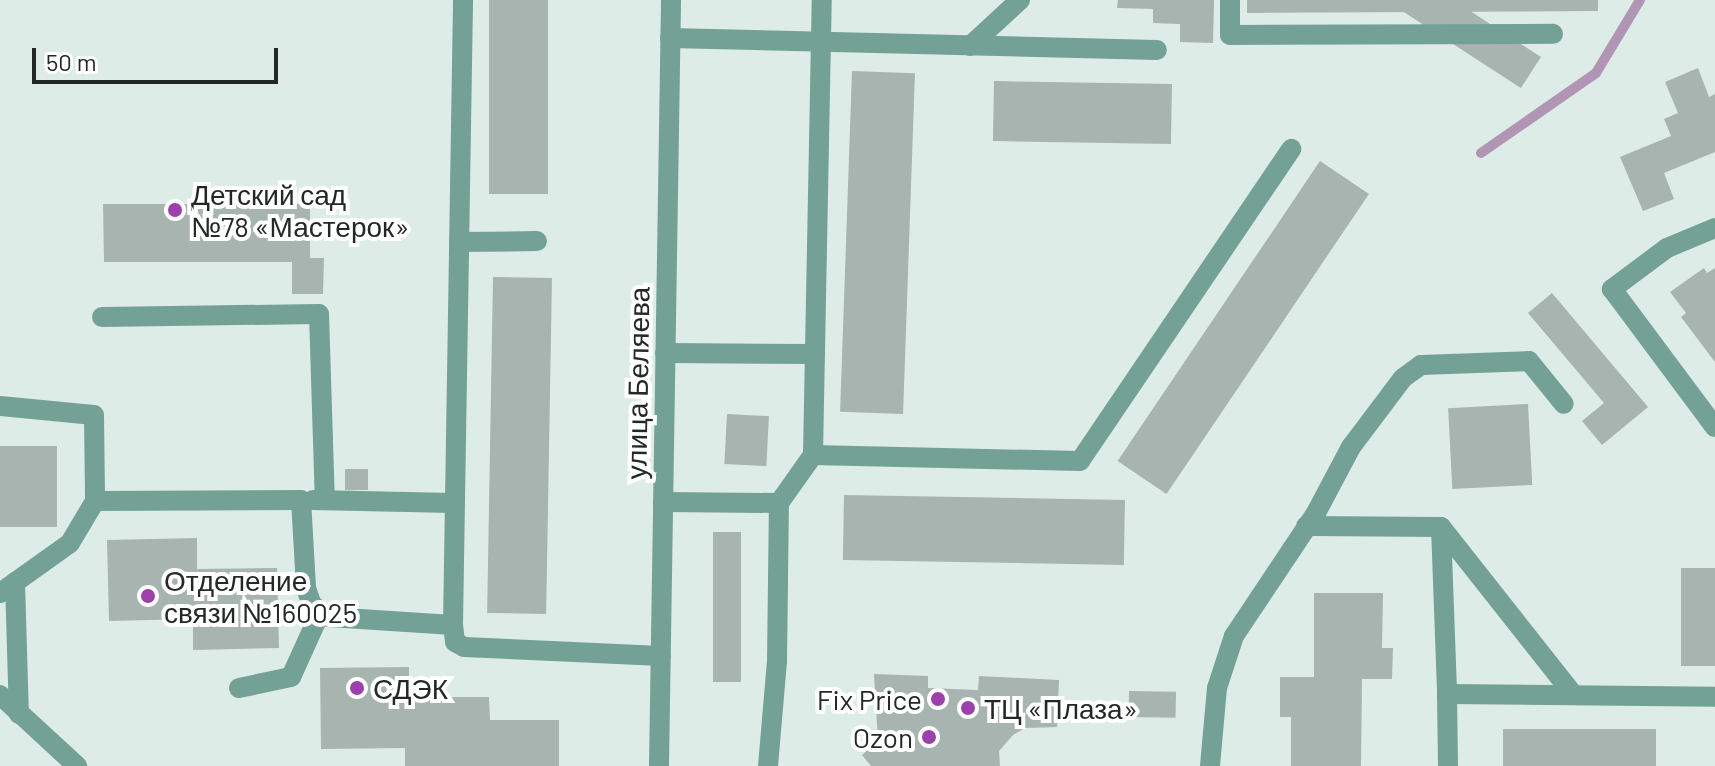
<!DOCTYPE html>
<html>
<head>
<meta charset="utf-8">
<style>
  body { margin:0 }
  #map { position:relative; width:1715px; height:766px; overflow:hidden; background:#deece8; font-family:Barlow,sans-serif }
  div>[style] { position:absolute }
  .stream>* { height:10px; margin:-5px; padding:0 5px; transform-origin:5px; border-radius:5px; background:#b195b5 }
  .building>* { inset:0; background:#a7b4b0; transform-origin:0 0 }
  .minor>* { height:20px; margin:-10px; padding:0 10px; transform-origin:10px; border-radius:10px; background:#74a195 }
  .dots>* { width:22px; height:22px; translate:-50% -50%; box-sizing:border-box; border:4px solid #fff; border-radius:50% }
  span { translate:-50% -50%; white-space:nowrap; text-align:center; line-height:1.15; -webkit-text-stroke:8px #fff; paint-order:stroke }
  .poi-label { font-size:28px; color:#232827 }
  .left { translate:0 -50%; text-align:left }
  .right { translate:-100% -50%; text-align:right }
  .street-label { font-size:28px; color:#232827 }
  .scale { position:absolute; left:32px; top:48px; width:246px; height:36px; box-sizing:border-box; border:4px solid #232827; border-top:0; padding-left:10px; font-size:24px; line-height:28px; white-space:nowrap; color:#232827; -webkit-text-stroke:6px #fff; paint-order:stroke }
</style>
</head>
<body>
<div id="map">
  <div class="stream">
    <i style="left:1481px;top:153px;width:140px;rotate:-34.8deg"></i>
    <i style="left:1596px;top:73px;width:85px;rotate:-58.9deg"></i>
  </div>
  <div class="building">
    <i style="left:489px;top:0;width:59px;height:194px"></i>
    <i style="clip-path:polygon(1118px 0,1214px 0,1213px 43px,1180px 42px,1180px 24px,1153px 23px,1153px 9px,1117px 8px)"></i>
    <i style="clip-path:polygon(1247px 0,1598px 0,1598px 11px,1247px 13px)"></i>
    <i style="left:1541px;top:57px;width:37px;height:327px;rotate:123deg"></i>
    <i style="clip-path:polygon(1698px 68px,1709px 97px,1715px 94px,1715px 152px,1664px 173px,1674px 199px,1643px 211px,1620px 157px,1671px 136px,1664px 119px,1678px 113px,1665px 82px)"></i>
    <i style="left:852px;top:71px;width:63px;height:341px;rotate:2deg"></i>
    <i style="left:994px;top:81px;width:178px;height:60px;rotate:1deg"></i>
    <i style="left:1320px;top:161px;width:59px;height:362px;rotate:34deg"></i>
    <i style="clip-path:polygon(103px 204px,310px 204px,310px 258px,324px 258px,323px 294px,292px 294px,292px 262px,104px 262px)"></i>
    <i style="clip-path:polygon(1704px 268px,1707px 273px,1715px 268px,1715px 362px,1681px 317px,1686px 313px,1670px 292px)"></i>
    <i style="left:493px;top:277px;width:59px;height:336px;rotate:1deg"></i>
    <i style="clip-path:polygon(1552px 293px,1648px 407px,1602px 445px,1582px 421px,1604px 403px,1528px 313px)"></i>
    <i style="left:1528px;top:404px;width:81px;height:80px;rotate:87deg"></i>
    <i style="left:727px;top:414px;width:42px;height:50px;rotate:3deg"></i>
    <i style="left:0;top:446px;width:57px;height:81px"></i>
    <i style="left:345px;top:469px;width:23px;height:21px"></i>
    <i style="left:844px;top:495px;width:281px;height:65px;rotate:1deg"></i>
    <i style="left:713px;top:532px;width:28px;height:150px"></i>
    <i style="clip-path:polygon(197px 538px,197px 569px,277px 568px,279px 648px,193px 650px,193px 619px,109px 621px,107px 540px)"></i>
    <i style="left:1681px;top:568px;width:34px;height:98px"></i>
    <i style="clip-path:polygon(1314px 593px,1383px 593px,1382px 648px,1393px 648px,1392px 679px,1362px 679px,1361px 766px,1291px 766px,1291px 717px,1280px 717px,1280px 677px,1314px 677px)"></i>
    <i style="clip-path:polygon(409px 667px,409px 697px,489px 697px,490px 720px,559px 720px,559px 766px,405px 766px,405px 748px,321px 749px,320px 668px)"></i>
    <i style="clip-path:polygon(874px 674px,928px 676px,928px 688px,978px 690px,979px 676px,1059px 680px,1057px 727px,1025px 728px,1013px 735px,999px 751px,1000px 766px,871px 766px,862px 755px,878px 741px)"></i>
    <i style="left:1129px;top:691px;width:47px;height:26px;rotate:1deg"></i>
    <i style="left:1503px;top:729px;width:153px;height:37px"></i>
  </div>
  <div class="minor">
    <i style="left:1230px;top:0;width:35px;rotate:90deg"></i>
    <i style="left:1230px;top:35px;width:323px;rotate:-0.2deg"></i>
    <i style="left:670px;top:38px;width:487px;rotate:1.4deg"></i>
    <i style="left:970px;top:46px;width:68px;rotate:-42.6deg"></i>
    <i style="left:1715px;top:228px;width:52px;rotate:157.4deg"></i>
    <i style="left:1667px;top:248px;width:69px;rotate:143.3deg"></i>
    <i style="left:1612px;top:289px;width:172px;rotate:53.3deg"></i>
    <i style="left:459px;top:242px;width:78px;rotate:-0.7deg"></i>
    <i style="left:102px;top:317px;width:217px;rotate:-0.8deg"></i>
    <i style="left:319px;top:314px;width:186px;rotate:88.2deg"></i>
    <i style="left:665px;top:353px;width:150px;rotate:0.4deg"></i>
    <i style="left:0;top:406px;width:94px;rotate:5.5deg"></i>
    <i style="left:94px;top:415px;width:86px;rotate:89.3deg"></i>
    <i style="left:95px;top:501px;width:206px;rotate:-0.3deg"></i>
    <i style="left:301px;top:500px;width:88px;rotate:86.7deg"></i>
    <i style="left:306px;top:588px;width:18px;rotate:71deg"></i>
    <i style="left:312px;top:605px;width:21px;rotate:35deg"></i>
    <i style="left:329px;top:617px;width:124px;rotate:3.7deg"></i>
    <i style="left:453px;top:625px;width:17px;rotate:83deg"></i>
    <i style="left:455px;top:642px;width:10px;rotate:29deg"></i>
    <i style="left:464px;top:647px;width:197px;rotate:2.6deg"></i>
    <i style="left:813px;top:455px;width:267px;rotate:1.3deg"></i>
    <i style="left:1080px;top:461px;width:377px;rotate:-55.9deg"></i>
    <i style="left:313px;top:500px;width:140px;rotate:1.2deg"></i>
    <i style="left:663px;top:502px;width:116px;rotate:0.5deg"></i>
    <i style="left:1306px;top:526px;width:135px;rotate:0.4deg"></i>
    <i style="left:1441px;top:527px;width:167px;rotate:87.9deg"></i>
    <i style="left:1441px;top:527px;width:213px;rotate:51.7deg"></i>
    <i style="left:15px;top:582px;width:132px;rotate:88.3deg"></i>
    <i style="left:0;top:593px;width:86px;rotate:-35.5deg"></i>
    <i style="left:70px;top:543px;width:49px;rotate:-59.2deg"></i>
    <i style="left:453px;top:625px;width:625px;rotate:-89.08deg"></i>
    <i style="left:239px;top:688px;width:53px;rotate:-11.9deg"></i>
    <i style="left:291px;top:677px;width:72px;rotate:-65.6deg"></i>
    <i style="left:0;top:695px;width:105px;rotate:42.7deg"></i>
    <i style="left:659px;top:766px;width:766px;rotate:-89.1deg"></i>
    <i style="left:768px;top:766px;width:104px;rotate:-85.1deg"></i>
    <i style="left:777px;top:662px;width:159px;rotate:-89.3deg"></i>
    <i style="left:779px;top:503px;width:59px;rotate:-54.7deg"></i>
    <i style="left:813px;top:455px;width:455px;rotate:-88.9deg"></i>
    <i style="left:1210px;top:766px;width:78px;rotate:-84.9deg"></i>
    <i style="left:1217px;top:688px;width:55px;rotate:-71.9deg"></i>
    <i style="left:1234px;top:636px;width:148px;rotate:-56.3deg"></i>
    <i style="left:1316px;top:513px;width:75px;rotate:-62.1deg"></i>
    <i style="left:1351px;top:447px;width:86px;rotate:-53deg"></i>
    <i style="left:1403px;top:378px;width:22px;rotate:-36deg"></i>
    <i style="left:1421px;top:365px;width:108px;rotate:-2.1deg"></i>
    <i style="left:1529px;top:361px;width:55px;rotate:50.9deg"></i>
    <i style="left:1448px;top:766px;width:72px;rotate:-90.8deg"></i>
    <i style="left:1447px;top:694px;width:268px;rotate:0.6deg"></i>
  </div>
  <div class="dots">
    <i style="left:175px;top:210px;background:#9c41ab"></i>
    <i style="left:148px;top:596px;background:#9c41ab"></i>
    <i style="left:357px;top:688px;background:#9c41ab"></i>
    <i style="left:938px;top:699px;background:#9c41ab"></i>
    <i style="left:968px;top:708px;background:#9c41ab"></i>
    <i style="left:929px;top:737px;background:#9c41ab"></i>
  </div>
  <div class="poi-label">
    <span class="left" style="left:191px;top:210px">Детский сад<br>№78 «Мастерок»</span>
    <span class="left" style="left:164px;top:596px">Отделение<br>связи №160025</span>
    <span class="left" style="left:373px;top:688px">СДЭК</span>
    <span class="right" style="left:922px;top:699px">Fix Price</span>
    <span class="left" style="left:984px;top:708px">ТЦ «Плаза»</span>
    <span class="right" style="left:913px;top:737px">Ozon</span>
  </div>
  <div class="street-label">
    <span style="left:637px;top:383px;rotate:-89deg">улица Беляева</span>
  </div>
  <div class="scale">50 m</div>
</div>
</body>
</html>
